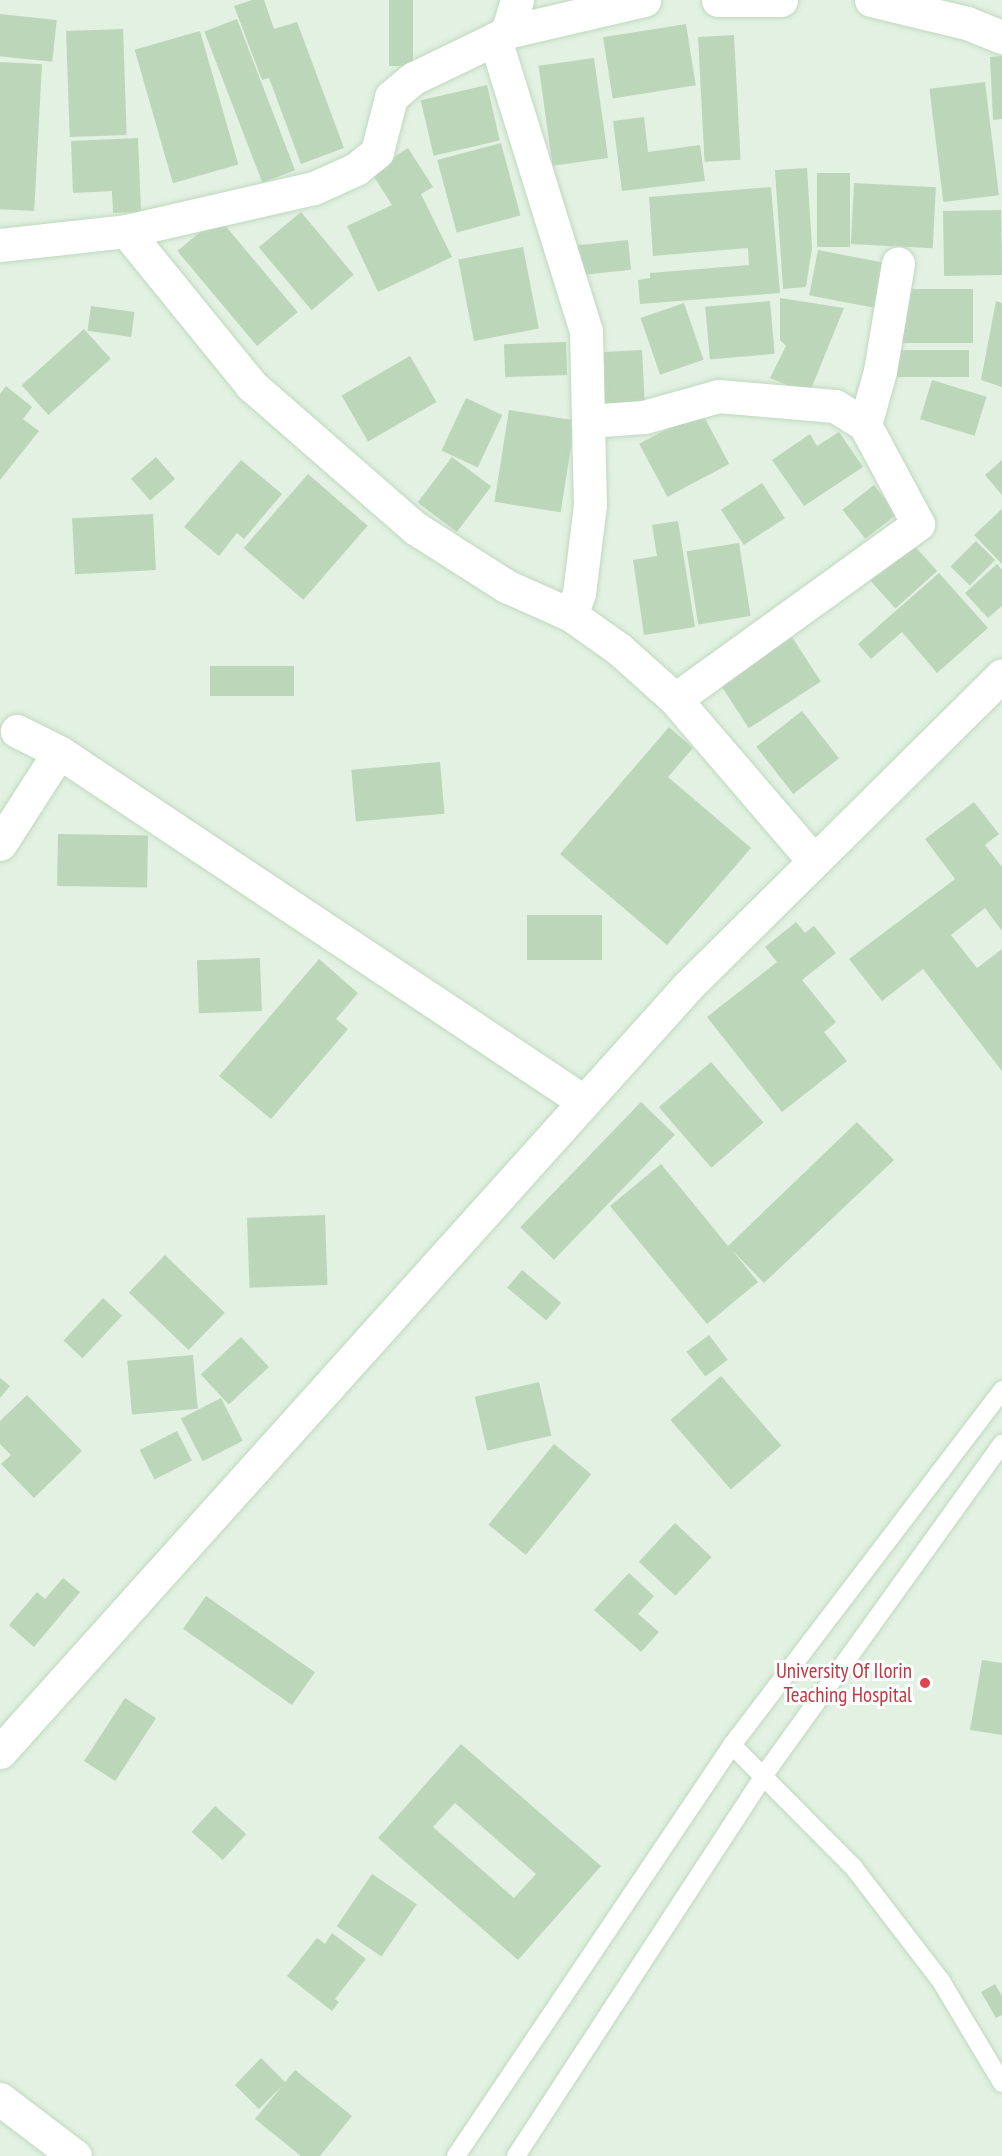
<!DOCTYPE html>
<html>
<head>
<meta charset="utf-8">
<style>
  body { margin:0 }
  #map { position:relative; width:1002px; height:2156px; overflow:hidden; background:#e2f1e2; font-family:"PT Sans Narrow",sans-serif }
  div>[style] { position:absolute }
  .building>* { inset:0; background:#bcd6ba; transform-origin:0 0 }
  .roads { filter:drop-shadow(0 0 2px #bfd8be) drop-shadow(0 0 2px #bfd8be) }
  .service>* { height:18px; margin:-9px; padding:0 9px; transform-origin:9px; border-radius:9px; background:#fff }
  .minor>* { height:33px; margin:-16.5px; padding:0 16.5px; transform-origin:16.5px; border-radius:16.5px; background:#fff }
  .dots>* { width:16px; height:16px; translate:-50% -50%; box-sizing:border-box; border:3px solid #fff; border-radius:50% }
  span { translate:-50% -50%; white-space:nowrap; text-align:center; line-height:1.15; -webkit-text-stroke:6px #fff; paint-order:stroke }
  .health-label { font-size:21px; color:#be3a42 }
  .right { translate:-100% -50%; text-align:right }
</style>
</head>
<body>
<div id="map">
  <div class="building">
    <i style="clip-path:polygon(252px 0,264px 0,274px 29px,297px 22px,344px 148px,301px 164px,269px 78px,262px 80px,234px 6px)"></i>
    <i style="left:389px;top:0;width:24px;height:66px"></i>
    <i style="left:0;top:14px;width:57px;height:42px;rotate:6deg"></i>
    <i style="left:237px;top:19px;width:162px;height:35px;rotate:69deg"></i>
    <i style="left:686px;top:24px;width:62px;height:84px;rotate:81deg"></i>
    <i style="left:123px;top:29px;width:106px;height:57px;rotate:88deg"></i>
    <i style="left:200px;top:31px;width:139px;height:68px;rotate:74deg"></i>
    <i style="left:734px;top:35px;width:125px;height:36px;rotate:87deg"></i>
    <i style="clip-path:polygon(1002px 56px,1002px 119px,993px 120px,990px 57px)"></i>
    <i style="left:594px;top:58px;width:101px;height:56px;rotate:82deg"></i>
    <i style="left:0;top:62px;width:42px;height:147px;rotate:3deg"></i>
    <i style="left:985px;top:82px;width:114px;height:56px;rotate:83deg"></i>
    <i style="left:487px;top:85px;width:57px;height:68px;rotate:77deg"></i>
    <i style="clip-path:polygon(644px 117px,648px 152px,700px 145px,705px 181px,622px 191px,613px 121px)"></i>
    <i style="clip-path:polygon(138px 138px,141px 212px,113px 213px,112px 191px,73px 193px,71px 141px)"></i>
    <i style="left:501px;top:143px;width:75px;height:66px;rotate:75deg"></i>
    <i style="clip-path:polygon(408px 148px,433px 187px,421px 194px,452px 257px,378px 292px,347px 226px,392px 205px,371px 172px)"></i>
    <i style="clip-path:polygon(807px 168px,812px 248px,806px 287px,783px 289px,775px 170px)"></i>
    <i style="left:817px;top:173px;width:33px;height:74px"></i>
    <i style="left:854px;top:183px;width:82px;height:61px;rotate:3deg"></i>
    <i style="clip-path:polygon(771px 187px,780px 293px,640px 304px,638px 280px,650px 278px,650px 273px,749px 265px,748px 248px,653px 256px,649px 197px)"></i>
    <i style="left:1001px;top:210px;width:65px;height:58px;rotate:89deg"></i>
    <i style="left:301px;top:212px;width:82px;height:55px;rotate:50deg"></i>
    <i style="left:218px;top:217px;width:124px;height:53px;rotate:50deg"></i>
    <i style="left:628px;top:240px;width:30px;height:51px;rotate:84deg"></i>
    <i style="left:523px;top:247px;width:83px;height:66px;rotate:79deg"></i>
    <i style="left:818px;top:250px;width:75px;height:46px;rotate:11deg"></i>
    <i style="left:897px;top:289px;width:76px;height:54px"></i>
    <i style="clip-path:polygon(780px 298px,844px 308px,809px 394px,770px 378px,786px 346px,780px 340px)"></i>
    <i style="left:770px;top:301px;width:53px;height:65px;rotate:85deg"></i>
    <i style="clip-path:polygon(996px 301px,1002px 303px,1002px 387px,981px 380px)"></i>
    <i style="left:684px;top:303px;width:60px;height:46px;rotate:71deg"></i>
    <i style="left:91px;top:306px;width:44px;height:25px;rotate:8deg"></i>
    <i style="left:84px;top:329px;width:40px;height:84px;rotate:48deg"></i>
    <i style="left:566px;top:342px;width:33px;height:62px;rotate:88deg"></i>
    <i style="left:642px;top:350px;width:55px;height:43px;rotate:87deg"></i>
    <i style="left:893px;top:350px;width:76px;height:27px"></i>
    <i style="left:410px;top:356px;width:53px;height:79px;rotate:60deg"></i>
    <i style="left:932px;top:380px;width:57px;height:41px;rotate:17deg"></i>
    <i style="clip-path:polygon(6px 386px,32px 407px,23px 419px,39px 431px,0 480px,0 394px)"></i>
    <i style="left:466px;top:398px;width:40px;height:58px;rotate:25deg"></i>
    <i style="left:509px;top:410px;width:67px;height:93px;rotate:9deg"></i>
    <i style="left:701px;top:411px;width:60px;height:70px;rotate:62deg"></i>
    <i style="clip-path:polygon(839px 432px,863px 467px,804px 506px,772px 460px,810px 434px,817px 446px)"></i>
    <i style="left:156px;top:457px;width:29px;height:33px;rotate:49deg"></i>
    <i style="left:452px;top:457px;width:49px;height:57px;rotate:37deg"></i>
    <i style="clip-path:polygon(241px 460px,282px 494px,244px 539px,237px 533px,219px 556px,184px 527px)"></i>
    <i style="clip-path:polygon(1002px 460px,1002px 495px,985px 475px)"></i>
    <i style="left:308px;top:474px;width:79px;height:98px;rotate:41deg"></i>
    <i style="left:762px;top:483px;width:42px;height:49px;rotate:57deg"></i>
    <i style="left:874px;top:485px;width:37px;height:40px;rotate:52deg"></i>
    <i style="clip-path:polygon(1002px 509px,1002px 564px,974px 535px)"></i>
    <i style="left:153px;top:514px;width:56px;height:81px;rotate:87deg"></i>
    <i style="clip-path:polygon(678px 521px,695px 627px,644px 635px,633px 560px,657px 556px,652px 525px)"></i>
    <i style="left:976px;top:541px;width:27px;height:36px;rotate:45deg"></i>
    <i style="left:911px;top:542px;width:39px;height:56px;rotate:48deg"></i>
    <i style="left:739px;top:543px;width:74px;height:53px;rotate:81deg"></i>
    <i style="clip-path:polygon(997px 564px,1002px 570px,1002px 606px,988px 618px,965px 593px)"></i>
    <i style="clip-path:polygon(939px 573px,988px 628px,937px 673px,902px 632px,871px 659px,858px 644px)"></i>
    <i style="left:792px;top:637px;width:53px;height:86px;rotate:57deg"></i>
    <i style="left:210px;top:666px;width:84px;height:30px"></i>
    <i style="left:802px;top:711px;width:60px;height:58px;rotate:52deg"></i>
    <i style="clip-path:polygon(669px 727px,693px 748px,668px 777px,751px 848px,667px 945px,560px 854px)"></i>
    <i style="left:440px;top:762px;width:52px;height:89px;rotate:85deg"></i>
    <i style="clip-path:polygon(974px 802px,999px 834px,985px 845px,1002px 867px,1002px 931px,985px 908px,951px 935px,977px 968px,1002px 949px,1002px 1071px,923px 969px,882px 1001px,849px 959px,955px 879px,925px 839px)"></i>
    <i style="left:58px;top:834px;width:90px;height:52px;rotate:1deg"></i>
    <i style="left:527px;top:915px;width:75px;height:45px"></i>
    <i style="clip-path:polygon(796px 922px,805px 933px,814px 926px,836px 953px,802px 980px,836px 1022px,824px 1032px,847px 1061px,782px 1112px,707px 1017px,777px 962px,765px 947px)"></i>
    <i style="left:260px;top:958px;width:53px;height:63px;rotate:88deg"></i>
    <i style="clip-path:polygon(319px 959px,358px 993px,336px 1019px,348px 1029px,271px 1119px,219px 1076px)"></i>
    <i style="left:711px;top:1062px;width:80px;height:69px;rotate:49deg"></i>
    <i style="left:641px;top:1102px;width:47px;height:174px;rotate:44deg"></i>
    <i style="clip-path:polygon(857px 1122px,894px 1160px,764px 1283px,732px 1250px,758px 1282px,707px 1324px,610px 1206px,661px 1164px,728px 1246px)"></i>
    <i style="left:325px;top:1215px;width:70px;height:78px;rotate:88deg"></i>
    <i style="left:165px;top:1255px;width:83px;height:52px;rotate:44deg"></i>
    <i style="left:522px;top:1270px;width:51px;height:23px;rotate:40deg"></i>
    <i style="left:103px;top:1298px;width:26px;height:58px;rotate:43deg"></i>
    <i style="left:709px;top:1335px;width:31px;height:28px;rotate:53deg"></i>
    <i style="left:241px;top:1337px;width:41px;height:55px;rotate:47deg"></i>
    <i style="left:193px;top:1355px;width:54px;height:66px;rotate:85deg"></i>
    <i style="left:721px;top:1376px;width:92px;height:67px;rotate:49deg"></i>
    <i style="clip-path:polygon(0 1378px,10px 1386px,0 1398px)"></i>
    <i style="left:539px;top:1382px;width:55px;height:66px;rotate:77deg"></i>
    <i style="clip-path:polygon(27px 1395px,82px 1451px,34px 1498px,1px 1464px,11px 1455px,0 1444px,0 1421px)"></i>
    <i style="left:221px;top:1398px;width:48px;height:45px;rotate:63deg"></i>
    <i style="left:177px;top:1431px;width:33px;height:42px;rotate:63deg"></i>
    <i style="left:554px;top:1444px;width:48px;height:104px;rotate:39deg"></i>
    <i style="left:675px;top:1523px;width:50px;height:53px;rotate:43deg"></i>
    <i style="clip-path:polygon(629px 1573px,654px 1596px,638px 1614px,659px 1632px,641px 1652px,594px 1610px)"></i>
    <i style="clip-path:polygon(63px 1578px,80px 1592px,34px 1647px,9px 1625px,37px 1592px,45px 1599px)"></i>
    <i style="left:206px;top:1596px;width:133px;height:40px;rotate:35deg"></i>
    <i style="clip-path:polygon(982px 1660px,1002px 1663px,1002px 1735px,970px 1730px)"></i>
    <i style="left:125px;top:1698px;width:37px;height:75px;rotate:33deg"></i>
    <i style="clip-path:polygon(evenodd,461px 1744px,601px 1866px,518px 1960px,378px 1838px,461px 1744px,455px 1803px,536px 1874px,514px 1898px,433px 1827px,455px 1803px)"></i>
    <i style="left:215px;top:1806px;width:42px;height:35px;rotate:42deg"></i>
    <i style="left:372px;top:1874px;width:54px;height:63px;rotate:34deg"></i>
    <i style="clip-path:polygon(332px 1933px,366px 1959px,335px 1999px,339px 2002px,332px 2011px,287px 1976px,317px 1938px,325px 1944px)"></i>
    <i style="clip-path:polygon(995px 1984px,1002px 1996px,1002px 2015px,996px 2018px,981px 1992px)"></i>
    <i style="clip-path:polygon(261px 2058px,285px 2082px,295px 2070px,352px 2116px,320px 2156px,301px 2156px,255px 2119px,282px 2086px,259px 2109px,235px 2085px)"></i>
  </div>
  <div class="roads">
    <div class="service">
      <i style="left:732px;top:1745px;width:173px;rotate:45.2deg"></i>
      <i style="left:854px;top:1868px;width:143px;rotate:52.4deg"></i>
      <i style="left:941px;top:1981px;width:119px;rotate:59.1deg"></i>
      <i style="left:456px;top:2156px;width:495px;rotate:-56.1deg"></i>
      <i style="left:732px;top:1745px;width:446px;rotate:-52.7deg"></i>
      <i style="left:516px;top:2156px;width:455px;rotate:-56.9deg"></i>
      <i style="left:764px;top:1775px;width:408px;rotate:-54.3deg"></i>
    </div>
    <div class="minor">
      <i style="left:517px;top:0;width:34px;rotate:107deg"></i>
      <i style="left:507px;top:32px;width:14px;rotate:150deg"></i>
      <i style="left:495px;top:39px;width:306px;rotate:72.7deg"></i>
      <i style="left:586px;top:331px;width:174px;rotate:88.7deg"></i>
      <i style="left:590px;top:505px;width:89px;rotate:97.1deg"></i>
      <i style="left:579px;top:593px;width:23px;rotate:110deg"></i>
      <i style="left:718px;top:0;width:63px"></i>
      <i style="left:871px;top:0;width:99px;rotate:13.5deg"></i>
      <i style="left:967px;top:23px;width:38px;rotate:22deg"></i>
      <i style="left:507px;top:32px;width:141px;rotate:-13.1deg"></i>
      <i style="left:126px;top:231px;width:198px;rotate:50.9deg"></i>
      <i style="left:251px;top:385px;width:218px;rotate:41.1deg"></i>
      <i style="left:415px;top:528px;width:108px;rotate:32.5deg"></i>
      <i style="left:506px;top:586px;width:71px;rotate:24deg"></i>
      <i style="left:571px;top:615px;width:59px;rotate:35.3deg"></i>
      <i style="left:619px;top:649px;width:75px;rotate:41.8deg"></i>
      <i style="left:675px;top:699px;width:213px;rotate:49.4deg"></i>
      <i style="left:0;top:245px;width:127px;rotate:-6.3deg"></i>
      <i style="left:126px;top:231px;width:193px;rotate:-12.9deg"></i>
      <i style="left:314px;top:188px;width:46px;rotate:-24.3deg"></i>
      <i style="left:356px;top:169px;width:27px;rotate:-39deg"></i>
      <i style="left:377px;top:152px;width:57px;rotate:-75.7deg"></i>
      <i style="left:391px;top:97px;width:30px;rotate:-40deg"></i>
      <i style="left:414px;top:78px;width:90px;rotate:-25.7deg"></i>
      <i style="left:588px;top:421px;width:56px;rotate:-4.1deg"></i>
      <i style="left:644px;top:417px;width:77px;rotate:-15.8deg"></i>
      <i style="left:718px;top:396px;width:117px;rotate:4.9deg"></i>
      <i style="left:835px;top:406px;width:36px;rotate:32deg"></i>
      <i style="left:865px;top:425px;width:112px;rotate:61.8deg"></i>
      <i style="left:918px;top:524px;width:299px;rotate:144.2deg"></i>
      <i style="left:865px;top:425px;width:56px;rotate:-74.5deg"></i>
      <i style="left:880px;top:371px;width:109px;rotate:-80.5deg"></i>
      <i style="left:59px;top:752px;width:630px;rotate:33.66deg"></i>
      <i style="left:0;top:844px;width:109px;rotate:-57.3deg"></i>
      <i style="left:59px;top:752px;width:47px;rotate:-153.4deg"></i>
      <i style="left:0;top:1752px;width:1028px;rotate:-48.07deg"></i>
      <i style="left:687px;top:987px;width:443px;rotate:-44.7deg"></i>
      <i style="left:0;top:2099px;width:94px;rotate:37.2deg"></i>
    </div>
  </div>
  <div class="dots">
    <i style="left:925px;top:1683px;background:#e0444e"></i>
  </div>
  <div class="health-label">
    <span class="right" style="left:912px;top:1683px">University Of Ilorin<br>Teaching Hospital</span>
  </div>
</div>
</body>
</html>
